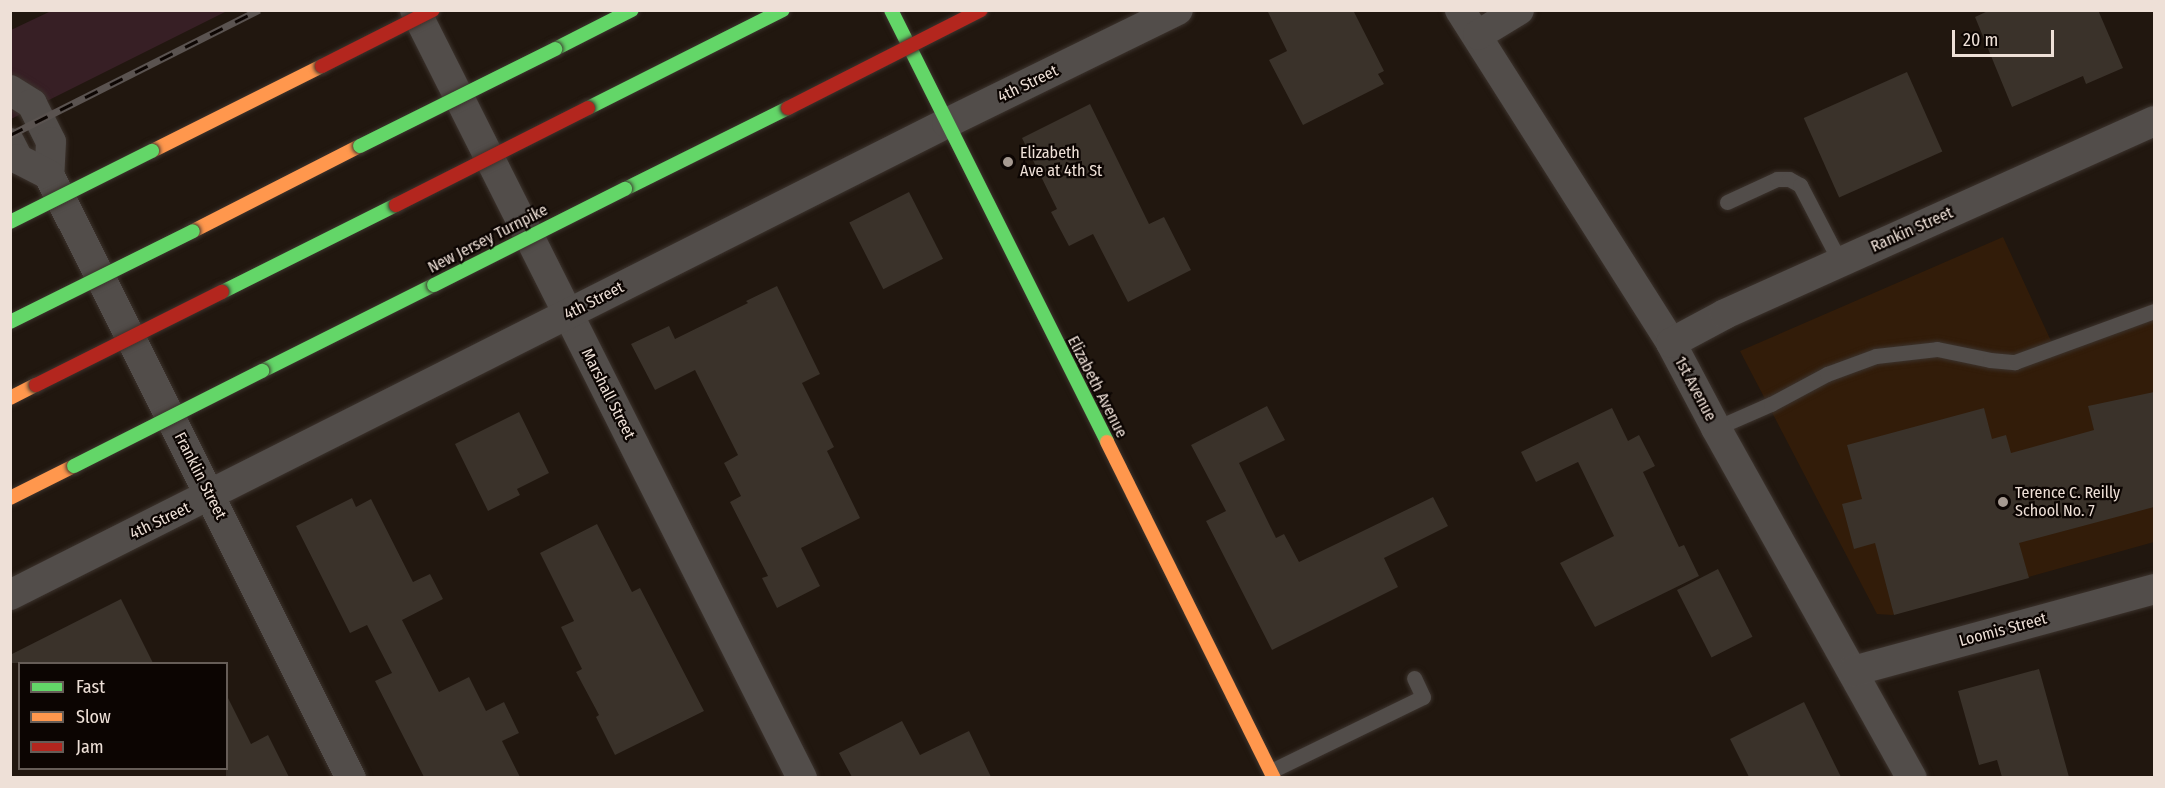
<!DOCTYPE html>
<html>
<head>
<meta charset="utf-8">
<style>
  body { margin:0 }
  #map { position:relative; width:2165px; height:788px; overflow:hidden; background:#21170f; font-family:"Fira Sans Condensed",sans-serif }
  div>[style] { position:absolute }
  .built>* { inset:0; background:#321c09 }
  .green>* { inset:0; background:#371f25 }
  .building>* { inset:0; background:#3a322a; transform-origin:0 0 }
  .roads { filter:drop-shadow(0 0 2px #3c332d) drop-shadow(0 0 2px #3c332d) }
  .lane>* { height:15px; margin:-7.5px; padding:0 7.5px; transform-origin:7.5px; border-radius:7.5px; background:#524d4a }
  .street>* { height:30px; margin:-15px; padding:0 15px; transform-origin:15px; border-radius:15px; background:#524d4a }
  .fast>* { height:14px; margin:-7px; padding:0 7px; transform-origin:7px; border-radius:7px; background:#63d668 }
  .slow>* { height:14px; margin:-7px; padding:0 7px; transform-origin:7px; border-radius:7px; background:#ff974d }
  .rail>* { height:7px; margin-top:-3.5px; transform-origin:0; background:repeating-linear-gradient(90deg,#0c0502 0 14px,#5a5350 0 28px); box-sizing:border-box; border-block:2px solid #5a5350 }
  .bridges { filter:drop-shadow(0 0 2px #3c332d) drop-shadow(0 0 2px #3c332d) }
  .fast-bridge>* { height:14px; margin:-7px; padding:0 7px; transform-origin:7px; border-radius:7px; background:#63d668 }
  .jam-bridge>* { height:14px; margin:-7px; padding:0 7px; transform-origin:7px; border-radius:7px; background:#b3261e }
  .dots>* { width:16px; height:16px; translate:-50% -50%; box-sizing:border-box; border:3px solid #0c0502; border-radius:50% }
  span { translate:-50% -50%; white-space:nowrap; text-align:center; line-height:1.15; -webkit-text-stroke:4.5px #0c0502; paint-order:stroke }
  .street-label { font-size:16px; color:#eee0d7 }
  .poi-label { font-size:16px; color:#eee0d7 }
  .left { translate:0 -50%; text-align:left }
  .frame { position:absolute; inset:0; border:12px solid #eee0d7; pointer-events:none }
  .legend { position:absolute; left:18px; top:662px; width:210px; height:108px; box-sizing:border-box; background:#0c0502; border:2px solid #665d57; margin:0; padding:8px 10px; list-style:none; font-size:18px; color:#eee0d7 }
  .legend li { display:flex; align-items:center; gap:12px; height:30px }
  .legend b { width:30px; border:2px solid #665d57 }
  .scale { position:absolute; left:1952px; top:30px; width:102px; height:27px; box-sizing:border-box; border:3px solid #eee0d7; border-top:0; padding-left:8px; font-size:18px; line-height:21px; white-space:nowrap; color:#eee0d7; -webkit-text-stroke:4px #0c0502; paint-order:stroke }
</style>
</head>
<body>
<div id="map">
  <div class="built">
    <i style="clip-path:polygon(2003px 237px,2052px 343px,2154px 303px,2154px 542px,1892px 615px,1877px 614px,1740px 351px)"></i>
  </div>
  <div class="green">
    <i style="clip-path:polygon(51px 11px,227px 11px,11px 119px,11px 30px)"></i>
  </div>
  <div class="building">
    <i style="clip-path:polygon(1267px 10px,1353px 10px,1384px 71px,1378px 74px,1384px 84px,1303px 125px,1269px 60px,1287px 51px)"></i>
    <i style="clip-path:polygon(1990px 10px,2098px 10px,2123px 68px,2086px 84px,2083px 76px,2012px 107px,1975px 17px)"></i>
    <i style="left:1907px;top:72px;width:87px;height:113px;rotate:66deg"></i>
    <i style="clip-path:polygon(1090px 104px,1149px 224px,1164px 217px,1191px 270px,1128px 302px,1093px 234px,1069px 246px,1051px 212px,1057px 209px,1022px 138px)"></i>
    <i style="left:909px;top:192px;width:75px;height:67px;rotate:63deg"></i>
    <i style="clip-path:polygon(777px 286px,820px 374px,802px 383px,834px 447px,827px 451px,860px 518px,801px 548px,820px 586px,777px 608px,762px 578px,768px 576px,730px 502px,741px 496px,724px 463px,738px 455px,695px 370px,655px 390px,631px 344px,669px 326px,675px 339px,748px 303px,746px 301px)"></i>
    <i style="clip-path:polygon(2154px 392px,2154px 507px,2019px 543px,2029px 578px,1894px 615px,1875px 543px,1854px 549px,1842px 504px,1862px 499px,1847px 445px,1984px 408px,1992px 439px,2006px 435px,2011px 453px,2094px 430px,2088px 406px)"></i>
    <i style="clip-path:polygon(1267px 406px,1285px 440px,1239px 463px,1276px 538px,1284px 534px,1299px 562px,1433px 497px,1448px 526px,1384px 558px,1398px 587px,1272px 650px,1206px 521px,1226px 511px,1191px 445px)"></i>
    <i style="clip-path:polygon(1612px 408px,1628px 441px,1639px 435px,1655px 466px,1643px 472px,1679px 547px,1684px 545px,1699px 576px,1595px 627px,1560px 563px,1614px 536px,1578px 462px,1536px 482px,1521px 452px)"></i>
    <i style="clip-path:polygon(519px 412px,549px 473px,517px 489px,520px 495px,488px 511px,455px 444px)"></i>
    <i style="clip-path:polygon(352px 498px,356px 507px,371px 499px,413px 582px,430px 574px,443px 599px,402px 620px,439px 692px,469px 677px,486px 711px,504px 702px,519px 733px,502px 741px,520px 777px,424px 777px,375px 681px,392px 673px,367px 625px,350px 633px,296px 526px)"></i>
    <i style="clip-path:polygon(597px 524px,632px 592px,640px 588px,704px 711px,615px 755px,596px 717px,599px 715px,576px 672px,582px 669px,561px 627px,574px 621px,540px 553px)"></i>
    <i style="left:1718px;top:569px;width:76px;height:46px;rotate:63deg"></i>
    <i style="clip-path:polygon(121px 599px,153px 663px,10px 663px,10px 655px)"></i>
    <i style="clip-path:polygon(2039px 669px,2069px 777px,2002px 777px,1997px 760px,1979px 765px,1958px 691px)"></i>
    <i style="clip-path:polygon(226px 694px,251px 744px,268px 735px,289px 777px,226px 777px)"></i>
    <i style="clip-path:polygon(1804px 702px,1841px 777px,1749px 777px,1730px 739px)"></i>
    <i style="clip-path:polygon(902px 721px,920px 755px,969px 731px,991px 777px,852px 777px,839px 753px)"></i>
  </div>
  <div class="roads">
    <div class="lane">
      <i style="left:1727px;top:202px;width:55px;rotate:-24.7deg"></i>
      <i style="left:1777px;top:179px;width:12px"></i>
      <i style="left:1789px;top:179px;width:13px;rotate:29deg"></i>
      <i style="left:1800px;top:185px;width:87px;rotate:62.5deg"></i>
      <i style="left:1716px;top:428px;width:60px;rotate:-23.6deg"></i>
      <i style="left:1771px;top:404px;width:64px;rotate:-28.2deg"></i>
      <i style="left:1827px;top:374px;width:52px;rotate:-20.2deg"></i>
      <i style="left:1876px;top:356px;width:61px;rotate:-6.5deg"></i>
      <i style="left:1937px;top:349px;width:54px;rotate:11.7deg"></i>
      <i style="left:1990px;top:360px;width:25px;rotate:5deg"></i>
      <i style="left:2015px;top:362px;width:148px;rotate:-20.1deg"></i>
      <i style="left:1271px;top:771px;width:169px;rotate:-26deg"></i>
      <i style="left:1423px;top:697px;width:21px;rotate:-115deg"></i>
    </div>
    <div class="street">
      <i style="left:415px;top:10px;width:860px;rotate:63.26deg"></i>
      <i style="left:1460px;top:10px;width:394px;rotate:57.6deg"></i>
      <i style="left:1671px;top:343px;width:96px;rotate:62.1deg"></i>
      <i style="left:1716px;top:428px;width:401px;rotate:60.8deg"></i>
      <i style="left:1478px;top:35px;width:48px;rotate:-31.4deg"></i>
      <i style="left:10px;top:90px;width:26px;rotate:32deg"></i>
      <i style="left:32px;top:104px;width:42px;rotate:63.4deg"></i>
      <i style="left:51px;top:142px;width:33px;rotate:93deg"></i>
      <i style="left:49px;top:175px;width:674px;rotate:63.4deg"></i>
      <i style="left:10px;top:143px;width:18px;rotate:63deg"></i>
      <i style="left:18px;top:159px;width:35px;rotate:27deg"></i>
      <i style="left:1671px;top:343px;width:61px;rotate:-28.2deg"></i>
      <i style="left:1725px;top:314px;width:470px;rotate:-24.2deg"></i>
      <i style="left:10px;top:595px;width:1049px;rotate:-26.74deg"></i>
      <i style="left:947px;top:123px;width:257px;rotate:-26.1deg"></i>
      <i style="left:1853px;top:671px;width:312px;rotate:-15.2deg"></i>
    </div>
    <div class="fast">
      <i style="left:891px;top:10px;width:483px;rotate:63.4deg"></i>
      <i style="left:555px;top:49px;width:86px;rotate:-26.9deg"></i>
      <i style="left:588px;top:108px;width:218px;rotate:-26.7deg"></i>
      <i style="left:625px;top:189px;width:182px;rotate:-26.4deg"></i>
      <i style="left:222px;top:292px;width:195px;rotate:-26.6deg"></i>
      <i style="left:262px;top:371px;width:192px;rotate:-26.6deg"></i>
    </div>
    <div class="slow">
      <i style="left:152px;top:151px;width:190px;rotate:-26.6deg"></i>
      <i style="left:193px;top:231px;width:187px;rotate:-27deg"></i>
      <i style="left:10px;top:398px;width:29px;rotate:-27deg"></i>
      <i style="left:1107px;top:442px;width:375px;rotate:63.6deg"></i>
      <i style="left:10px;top:498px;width:72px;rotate:-26.6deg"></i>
    </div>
  </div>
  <div class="rail">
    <i style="left:10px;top:135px;width:279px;rotate:-26.7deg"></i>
  </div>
  <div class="bridges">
    <div class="fast-bridge">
      <i style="left:360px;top:146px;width:218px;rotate:-26.4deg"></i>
      <i style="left:10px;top:222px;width:159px;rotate:-26.6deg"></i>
      <i style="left:434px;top:285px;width:214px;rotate:-26.7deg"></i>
      <i style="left:10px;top:322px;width:204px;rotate:-26.4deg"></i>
      <i style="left:74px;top:466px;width:211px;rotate:-26.8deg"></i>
    </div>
    <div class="jam-bridge">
      <i style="left:322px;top:66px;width:124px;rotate:-26.8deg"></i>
      <i style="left:788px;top:108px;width:216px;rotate:-26.9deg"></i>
      <i style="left:396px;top:205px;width:215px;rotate:-26.8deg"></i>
      <i style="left:36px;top:385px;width:208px;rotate:-26.6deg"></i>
    </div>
  </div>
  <div class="dots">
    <i style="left:1008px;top:162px;background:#a69a91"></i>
    <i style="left:2003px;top:502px;background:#a69a91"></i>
  </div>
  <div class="street-label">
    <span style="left:1028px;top:84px;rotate:-26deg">4th Street</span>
    <span style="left:1912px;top:230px;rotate:-24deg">Rankin Street</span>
    <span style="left:488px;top:239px;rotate:-27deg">New Jersey Turnpike</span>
    <span style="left:594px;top:301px;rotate:-27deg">4th Street</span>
    <span style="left:1097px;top:387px;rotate:63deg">Elizabeth Avenue</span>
    <span style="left:1695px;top:389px;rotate:62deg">1st Avenue</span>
    <span style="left:608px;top:394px;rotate:63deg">Marshall Street</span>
    <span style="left:200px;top:476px;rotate:63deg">Franklin Street</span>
    <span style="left:160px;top:521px;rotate:-26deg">4th Street</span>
    <span style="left:2003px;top:630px;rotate:-15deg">Loomis Street</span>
  </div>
  <div class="poi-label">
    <span class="left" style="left:1020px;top:162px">Elizabeth<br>Ave at 4th St</span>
    <span class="left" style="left:2015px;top:502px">Terence C. Reilly<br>School No. 7</span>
  </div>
  <div class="frame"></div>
  <ul class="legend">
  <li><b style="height:8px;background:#63d668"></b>Fast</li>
  <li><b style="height:8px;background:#ff974d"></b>Slow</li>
  <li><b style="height:8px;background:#b3261e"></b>Jam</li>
  </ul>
  <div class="scale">20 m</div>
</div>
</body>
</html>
